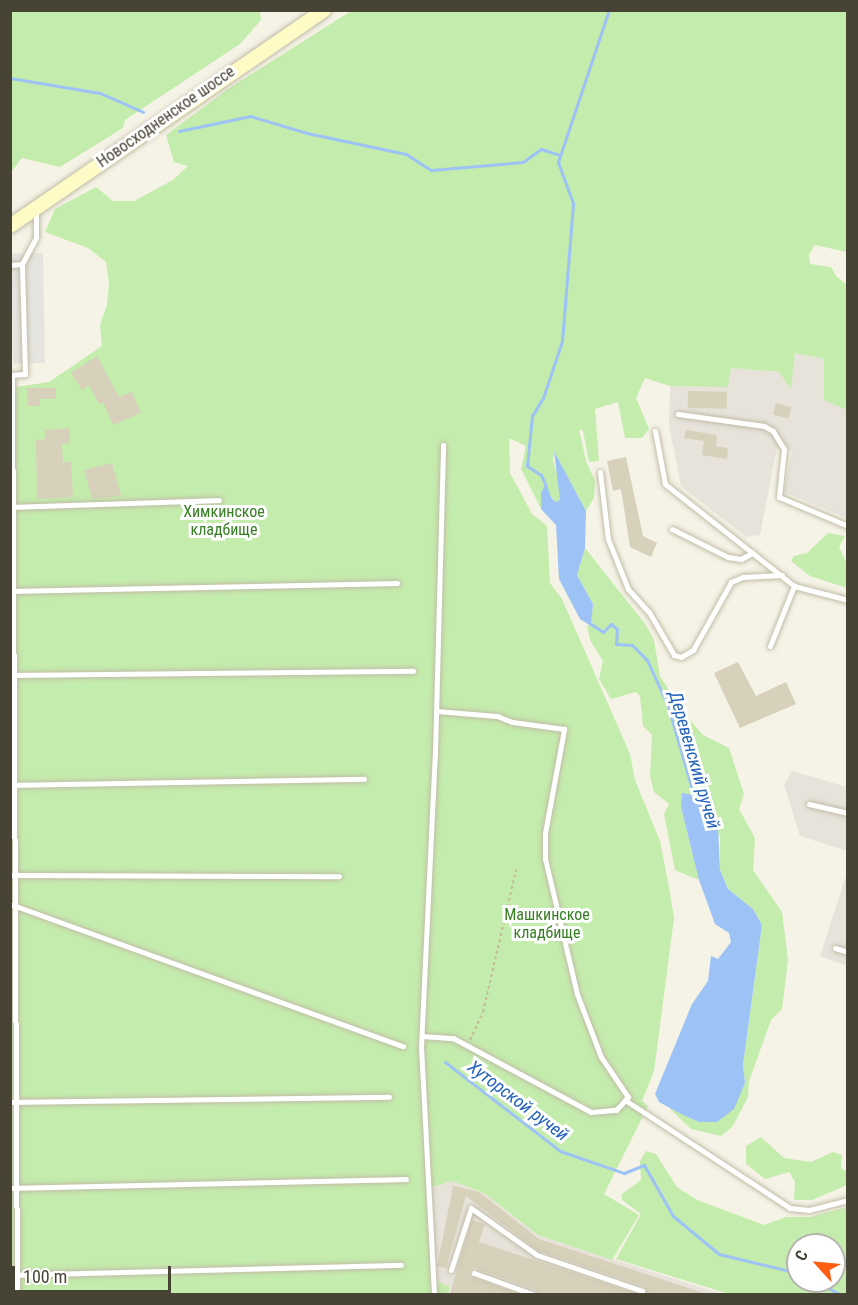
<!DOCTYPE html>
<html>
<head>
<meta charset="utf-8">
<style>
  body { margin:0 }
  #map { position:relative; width:858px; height:1305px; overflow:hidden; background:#f5f3e6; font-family:"Roboto Condensed",sans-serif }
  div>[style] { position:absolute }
  .industrial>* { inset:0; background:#e7e3db }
  .green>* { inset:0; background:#c4ecac }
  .parking>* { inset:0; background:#e5e4df; transform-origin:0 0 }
  .water>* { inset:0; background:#9dc3f6 }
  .stream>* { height:3px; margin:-1.5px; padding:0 1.5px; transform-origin:1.5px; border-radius:1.5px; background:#9dc3f6 }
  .building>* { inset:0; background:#d7d1bb; transform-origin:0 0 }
  .path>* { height:2px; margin-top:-1px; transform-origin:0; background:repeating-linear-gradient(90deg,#c4bc98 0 3px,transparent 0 6px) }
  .roads { filter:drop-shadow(0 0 2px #c1bda8) drop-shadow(0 0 2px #c1bda8) }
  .service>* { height:5px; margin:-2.5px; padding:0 2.5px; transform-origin:2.5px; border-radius:2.5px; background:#fff }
  .secondary>* { height:14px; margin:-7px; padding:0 7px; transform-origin:7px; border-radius:7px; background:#fffbc6 }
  span { translate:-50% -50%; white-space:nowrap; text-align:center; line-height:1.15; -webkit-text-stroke:6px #fff; paint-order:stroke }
  .street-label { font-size:16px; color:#484435 }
  .park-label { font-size:16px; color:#367f23 }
  .water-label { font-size:18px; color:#2463bd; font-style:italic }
  .frame { position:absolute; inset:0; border:12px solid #484435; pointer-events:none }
  .north { position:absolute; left:786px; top:1233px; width:60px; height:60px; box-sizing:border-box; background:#fff; border:2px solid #b6b4ae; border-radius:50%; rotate:297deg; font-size:16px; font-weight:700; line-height:24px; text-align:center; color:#484435 }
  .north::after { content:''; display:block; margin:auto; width:21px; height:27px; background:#ff5e13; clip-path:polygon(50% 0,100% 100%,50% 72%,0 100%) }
  .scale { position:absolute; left:12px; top:1266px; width:159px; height:27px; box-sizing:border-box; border:3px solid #484435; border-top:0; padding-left:8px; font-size:18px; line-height:21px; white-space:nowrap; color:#484435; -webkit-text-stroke:4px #fff; paint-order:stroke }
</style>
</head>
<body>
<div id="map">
  <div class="industrial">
    <i style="clip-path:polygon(795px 353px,824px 359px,824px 399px,847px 410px,847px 518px,784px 492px,792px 451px,777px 448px,760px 535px,746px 537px,681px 486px,669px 426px,670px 386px,728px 387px,731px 368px,779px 372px,791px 388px)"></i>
    <i style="clip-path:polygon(792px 771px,847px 787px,847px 851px,800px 836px,784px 785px)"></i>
    <i style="clip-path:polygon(847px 872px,847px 966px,820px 956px)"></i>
    <i style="clip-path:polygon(452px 1181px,484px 1193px,538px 1235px,722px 1294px,448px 1294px,450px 1287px,436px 1282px,430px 1188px)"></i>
  </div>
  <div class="green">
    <i style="clip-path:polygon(11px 10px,260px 10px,261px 20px,240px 44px,125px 120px,123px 128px,60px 167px,22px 158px,11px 172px)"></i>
    <i style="clip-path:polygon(351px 11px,847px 11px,847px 252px,815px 245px,809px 254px,810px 264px,831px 267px,836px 276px,847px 285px,847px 410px,824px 400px,824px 359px,795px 353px,791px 389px,779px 372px,731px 368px,728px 387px,670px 386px,645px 378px,636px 398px,649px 429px,642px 438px,625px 438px,618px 402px,595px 409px,599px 461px,589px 462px,583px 431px,579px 429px,586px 461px,595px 481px,594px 498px,586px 511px,554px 451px,553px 461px,560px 482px,560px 500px,555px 502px,548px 491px,541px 493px,541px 509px,521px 469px,526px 446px,509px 438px,510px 473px,532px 514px,547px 526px,550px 583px,562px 599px,630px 754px,635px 780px,660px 841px,669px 887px,674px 918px,654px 1071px,642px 1101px,648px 1106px,604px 1194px,639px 1215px,612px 1260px,538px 1235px,484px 1193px,452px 1181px,430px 1188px,436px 1281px,450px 1287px,448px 1294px,11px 1294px,10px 388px,49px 382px,102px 346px,100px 325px,107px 305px,109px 283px,106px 262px,88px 248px,45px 232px,55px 209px,96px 187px,113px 201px,134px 201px,173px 180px,188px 166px,174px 162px,166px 135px,228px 89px)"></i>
    <i style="clip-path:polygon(828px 533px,845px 536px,839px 547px,847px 564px,847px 588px,810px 576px,791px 561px,794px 556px,807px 553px)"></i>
    <i style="clip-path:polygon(585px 548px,646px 625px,654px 640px,660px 676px,683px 712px,703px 735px,729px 748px,744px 794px,739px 809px,755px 838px,753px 870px,782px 912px,788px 960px,782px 1009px,771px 1020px,749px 1081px,748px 1097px,733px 1126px,721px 1136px,691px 1129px,669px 1108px,699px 1122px,717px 1122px,745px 1083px,743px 1065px,762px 925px,753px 909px,728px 889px,720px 870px,720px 836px,681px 807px,699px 880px,675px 870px,664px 814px,669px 804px,654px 792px,650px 776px,652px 735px,643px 726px,640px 696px,636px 692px,611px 699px,599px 679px,603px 661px,590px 640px,587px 626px,591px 625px,593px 604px,577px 575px)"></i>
    <i style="clip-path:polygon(761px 1137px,784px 1158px,811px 1162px,833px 1152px,842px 1155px,841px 1168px,847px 1172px,847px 1185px,812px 1200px,794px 1200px,795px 1182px,789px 1172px,765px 1179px,746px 1164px,746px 1146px)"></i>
    <i style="clip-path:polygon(evenodd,646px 1151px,656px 1154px,677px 1187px,697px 1200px,764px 1225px,786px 1217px,810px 1217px,847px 1207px,847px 1294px,729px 1294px,616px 1259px,641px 1214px,622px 1200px,622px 1194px,641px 1180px,640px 1161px,646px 1151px,798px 1245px,834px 1245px,834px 1281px,798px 1281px,798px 1245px)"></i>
  </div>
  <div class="parking">
    <i style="left:43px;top:253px;width:110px;height:32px;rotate:89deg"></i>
  </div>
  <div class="water">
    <i style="clip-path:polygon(554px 451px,586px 511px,585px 548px,577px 575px,593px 604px,591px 626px,580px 619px,559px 579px,556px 525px,541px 509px,541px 493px,546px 483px,551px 497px,555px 502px,560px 500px)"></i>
    <i style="clip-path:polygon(682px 793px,698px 796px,718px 826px,720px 870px,728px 889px,753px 909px,762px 925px,743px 1065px,745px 1083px,734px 1109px,717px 1122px,699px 1122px,681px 1114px,659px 1102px,655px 1094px,692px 1004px,708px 981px,711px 956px,718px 959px,731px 942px,729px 933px,715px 924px,699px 880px,681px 807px)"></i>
  </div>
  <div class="stream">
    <i style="left:10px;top:78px;width:91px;rotate:9.5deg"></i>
    <i style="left:100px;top:93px;width:47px;rotate:23.8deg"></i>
    <i style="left:179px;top:131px;width:73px;rotate:-11.9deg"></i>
    <i style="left:250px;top:116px;width:59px;rotate:16.6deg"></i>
    <i style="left:307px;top:133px;width:101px;rotate:12deg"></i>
    <i style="left:406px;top:154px;width:30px;rotate:33deg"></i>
    <i style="left:431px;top:170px;width:92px;rotate:-5deg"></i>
    <i style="left:523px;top:162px;width:22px;rotate:-36deg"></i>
    <i style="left:541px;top:149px;width:20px;rotate:18deg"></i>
    <i style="left:546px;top:486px;width:12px;rotate:-114deg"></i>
    <i style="left:541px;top:475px;width:17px;rotate:-147deg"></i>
    <i style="left:527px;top:466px;width:50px;rotate:-84.3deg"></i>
    <i style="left:532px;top:416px;width:21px;rotate:-59deg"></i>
    <i style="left:543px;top:398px;width:60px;rotate:-71.6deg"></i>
    <i style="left:562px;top:341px;width:138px;rotate:-85.4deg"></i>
    <i style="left:573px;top:203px;width:44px;rotate:-110.1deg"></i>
    <i style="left:558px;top:162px;width:160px;rotate:-71.5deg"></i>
    <i style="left:591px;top:624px;width:14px;rotate:34deg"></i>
    <i style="left:603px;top:632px;width:11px;rotate:-45deg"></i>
    <i style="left:611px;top:624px;width:8px;rotate:40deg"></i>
    <i style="left:617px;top:629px;width:15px;rotate:94deg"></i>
    <i style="left:616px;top:644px;width:16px;rotate:4deg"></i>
    <i style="left:632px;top:645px;width:21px;rotate:45deg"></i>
    <i style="left:647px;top:660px;width:51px;rotate:65.5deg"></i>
    <i style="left:668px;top:706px;width:94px;rotate:73.9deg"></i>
    <i style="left:445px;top:1062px;width:145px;rotate:37.7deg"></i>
    <i style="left:560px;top:1151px;width:68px;rotate:19deg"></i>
    <i style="left:624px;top:1173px;width:22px;rotate:-22deg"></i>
    <i style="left:644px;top:1165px;width:59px;rotate:60.4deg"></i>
    <i style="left:673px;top:1216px;width:60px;rotate:39.6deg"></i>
    <i style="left:719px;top:1254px;width:81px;rotate:13.5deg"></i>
    <i style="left:814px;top:1281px;width:29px;rotate:27deg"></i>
  </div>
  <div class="building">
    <i style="clip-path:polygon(97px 356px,119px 397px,132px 392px,141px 413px,113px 425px,103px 402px,99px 404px,89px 385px,82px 390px,71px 373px)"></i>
    <i style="clip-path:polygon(27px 388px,56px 388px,56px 399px,39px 399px,40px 406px,28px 406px)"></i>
    <i style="left:688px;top:391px;width:39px;height:17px;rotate:1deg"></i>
    <i style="left:776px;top:403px;width:16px;height:12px;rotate:15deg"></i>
    <i style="clip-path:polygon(69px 428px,70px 443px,62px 444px,63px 462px,71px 462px,73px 497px,37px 499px,36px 440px,45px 439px,45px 430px)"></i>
    <i style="clip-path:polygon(686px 430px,717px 435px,716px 446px,728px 448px,727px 459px,702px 455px,704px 441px,684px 438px)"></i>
    <i style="clip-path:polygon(626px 457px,643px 536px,657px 543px,651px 557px,630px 547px,621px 489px,613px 491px,607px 461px)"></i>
    <i style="clip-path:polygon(112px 463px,121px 496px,92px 499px,84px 470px)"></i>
    <i style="clip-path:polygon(738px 662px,756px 696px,786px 682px,796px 704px,740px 728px,714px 673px)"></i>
    <i style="clip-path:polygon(450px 1185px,479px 1192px,539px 1239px,707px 1294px,647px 1294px,644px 1286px,539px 1251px,466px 1196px,446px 1268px,437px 1266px,453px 1187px)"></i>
    <i style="clip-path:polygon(472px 1220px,485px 1224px,479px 1242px,637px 1294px,537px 1294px,534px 1289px,474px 1268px,469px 1272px,472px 1277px,519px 1294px,450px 1294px)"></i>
  </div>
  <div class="path">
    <i style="left:470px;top:1040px;width:31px;rotate:-65deg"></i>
    <i style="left:483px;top:1012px;width:146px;rotate:-76.9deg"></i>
  </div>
  <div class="roads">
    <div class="service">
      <i style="left:10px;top:265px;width:12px;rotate:-5deg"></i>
      <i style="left:10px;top:375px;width:15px;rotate:-4deg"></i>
      <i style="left:25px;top:374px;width:110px;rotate:-91.6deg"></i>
      <i style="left:22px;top:264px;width:30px;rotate:-62deg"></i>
      <i style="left:36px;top:238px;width:29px;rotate:-90deg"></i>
      <i style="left:12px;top:375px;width:919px;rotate:89.69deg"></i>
      <i style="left:678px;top:414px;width:87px;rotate:7.9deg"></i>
      <i style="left:764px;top:426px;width:10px;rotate:29deg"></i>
      <i style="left:773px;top:431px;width:21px;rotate:59deg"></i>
      <i style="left:784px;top:449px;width:48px;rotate:95.9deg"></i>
      <i style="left:779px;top:497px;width:75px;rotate:22.8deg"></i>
      <i style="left:655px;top:431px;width:54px;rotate:79.3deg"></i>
      <i style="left:665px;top:484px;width:164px;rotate:38.3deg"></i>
      <i style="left:600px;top:472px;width:67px;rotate:83.2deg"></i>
      <i style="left:608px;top:539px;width:54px;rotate:68.2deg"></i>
      <i style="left:628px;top:589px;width:31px;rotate:48deg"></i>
      <i style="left:649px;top:612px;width:50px;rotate:59.8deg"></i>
      <i style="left:674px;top:655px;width:7px;rotate:16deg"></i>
      <i style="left:681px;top:657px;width:14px;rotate:-30deg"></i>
      <i style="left:693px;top:650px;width:78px;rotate:-60.8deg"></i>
      <i style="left:731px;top:582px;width:13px;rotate:-23deg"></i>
      <i style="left:743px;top:577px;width:39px;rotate:-3deg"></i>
      <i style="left:12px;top:507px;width:207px;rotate:-1.9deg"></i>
      <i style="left:672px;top:529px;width:63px;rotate:26.6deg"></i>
      <i style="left:728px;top:557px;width:13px;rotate:9deg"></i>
      <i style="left:741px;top:559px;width:13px;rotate:-29deg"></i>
      <i style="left:12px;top:591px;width:385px;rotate:-1.2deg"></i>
      <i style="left:770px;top:646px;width:65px;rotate:-68.2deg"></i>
      <i style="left:794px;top:586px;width:56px;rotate:14.5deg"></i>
      <i style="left:12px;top:675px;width:401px;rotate:-0.6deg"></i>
      <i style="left:10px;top:785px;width:354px;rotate:-1deg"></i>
      <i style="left:809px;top:804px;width:40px;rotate:13deg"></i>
      <i style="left:10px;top:875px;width:329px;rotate:0.2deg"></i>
      <i style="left:10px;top:904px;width:418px;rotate:19.9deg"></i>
      <i style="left:835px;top:948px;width:14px;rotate:17deg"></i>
      <i style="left:422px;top:1036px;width:31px;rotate:4deg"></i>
      <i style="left:453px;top:1038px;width:157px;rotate:28.2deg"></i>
      <i style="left:591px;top:1112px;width:25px;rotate:-5deg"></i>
      <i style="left:616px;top:1110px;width:18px;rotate:-47deg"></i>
      <i style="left:628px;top:1097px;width:48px;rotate:-124deg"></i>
      <i style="left:601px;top:1057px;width:67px;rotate:-110.9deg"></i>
      <i style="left:577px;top:994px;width:139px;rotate:-103.3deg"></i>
      <i style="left:545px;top:859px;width:26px;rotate:-90deg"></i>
      <i style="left:545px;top:833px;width:106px;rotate:-79.6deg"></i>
      <i style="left:564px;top:729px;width:52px;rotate:-172.3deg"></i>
      <i style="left:512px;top:722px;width:16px;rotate:-158deg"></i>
      <i style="left:497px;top:716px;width:61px;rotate:-175.3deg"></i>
      <i style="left:625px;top:1100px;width:197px;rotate:33.2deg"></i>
      <i style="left:790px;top:1208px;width:19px;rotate:6deg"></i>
      <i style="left:809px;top:1210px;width:40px;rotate:-14.4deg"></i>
      <i style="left:10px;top:1102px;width:379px;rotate:-0.8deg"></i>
      <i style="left:10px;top:1188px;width:396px;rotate:-1.3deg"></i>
      <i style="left:451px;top:1270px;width:65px;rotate:-72.1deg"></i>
      <i style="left:471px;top:1208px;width:81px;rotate:35.5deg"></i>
      <i style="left:537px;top:1255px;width:111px;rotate:18.9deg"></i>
      <i style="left:642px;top:1291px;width:3px;rotate:90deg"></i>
      <i style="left:474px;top:1273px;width:62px;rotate:19.9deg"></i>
      <i style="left:10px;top:1275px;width:391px;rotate:-1.5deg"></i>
      <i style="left:434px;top:1294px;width:247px;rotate:-93deg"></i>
      <i style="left:421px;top:1047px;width:293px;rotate:-87.3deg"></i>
      <i style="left:435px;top:754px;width:309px;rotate:-88.5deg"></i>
    </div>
    <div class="secondary">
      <i style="left:10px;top:226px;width:381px;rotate:-34.5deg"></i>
    </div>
  </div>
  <div class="street-label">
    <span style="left:166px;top:117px;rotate:-35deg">Новосходненское шоссе</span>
  </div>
  <div class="park-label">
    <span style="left:224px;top:521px">Химкинское<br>кладбище</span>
    <span style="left:547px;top:924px">Машкинское<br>кладбище</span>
  </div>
  <div class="water-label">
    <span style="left:694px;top:760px;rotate:74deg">Деревенский ручей</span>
    <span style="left:518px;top:1101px;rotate:37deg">Хуторской ручей</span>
  </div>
  <div class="frame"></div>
  <div class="north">С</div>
  <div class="scale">100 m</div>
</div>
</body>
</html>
